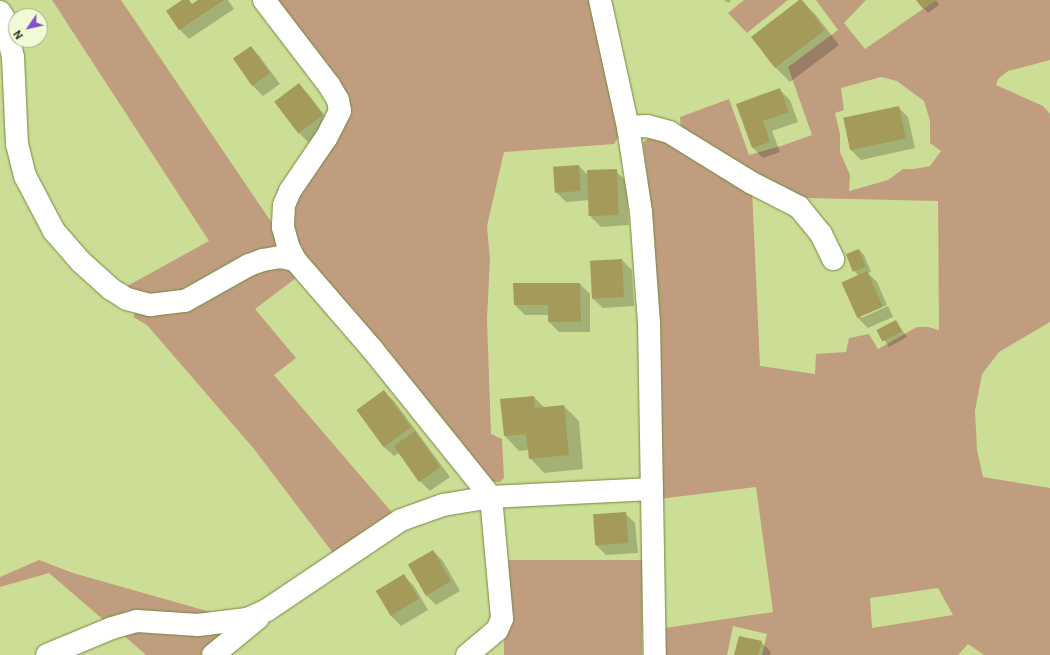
<!DOCTYPE html>
<html>
<head>
<meta charset="utf-8">
<style>
  body { margin:0 }
  #map { position:relative; width:1050px; height:655px; overflow:hidden; background:#ccde95; font-family:Roboto,sans-serif }
  div>[style] { position:absolute }
  .green>* { inset:0; background:#c19d80; transform-origin:0 0 }
  .shadow>* { inset:0; background:#0003 }
  .building>* { inset:0; background:#a49a5a; transform-origin:0 0 }
  .roads { filter:drop-shadow(0 0 1px #778741) drop-shadow(0 0 1px #778741) }
  .minor>* { height:22px; margin:-11px; padding:0 11px; transform-origin:11px; border-radius:11px; background:#fff }
  span { translate:-50% -50%; white-space:nowrap; text-align:center; line-height:1.15; -webkit-text-stroke:3.5px #f0fbd6; paint-order:stroke }
  .north { position:absolute; left:8px; top:8px; width:40px; height:40px; box-sizing:border-box; background:#f0fbd6; border:1px solid #a3ad8a; border-radius:50%; rotate:236deg; font-size:11px; font-weight:700; line-height:16px; text-align:center; color:#303719 }
  .north::after { content:''; display:block; margin:auto; width:14px; height:18px; background:#8451c9; clip-path:polygon(50% 0,100% 100%,50% 72%,0 100%) }
</style>
</head>
<body>
<div id="map">
  <div class="green">
    <i style="clip-path:polygon(52px 0,121px 0,278px 232px,281px 250px,164px 302px,120px 290px,209px 241px)"></i>
    <i style="clip-path:polygon(273px 0,589px 0,619px 136px,614px 144px,504px 152px,487px 226px,490px 260px,487px 319px,491px 434px,502px 439px,504px 478px,500px 482px,492px 482px,293px 244px,290px 209px,346px 110px)"></i>
    <i style="clip-path:polygon(744px 0,788px 0,747px 33px,728px 13px)"></i>
    <i style="clip-path:polygon(evenodd,816px 0,866px 0,844px 23px,865px 49px,936px 0,1050px 0,1050px 60px,1008px 71px,998px 79px,996px 85px,1043px 106px,1050px 114px,1050px 322px,999px 352px,982px 374px,975px 411px,977px 450px,983px 477px,1050px 488px,1050px 655px,984px 655px,968px 644px,958px 655px,762px 655px,767px 634px,733px 626px,727px 655px,666px 655px,665px 628px,773px 612px,756px 487px,659px 499px,651px 208px,643px 143px,652px 134px,752px 189px,760px 366px,815px 374px,816px 354px,846px 352px,849px 338px,869px 334px,878px 349px,917px 327px,928px 327px,939px 330px,938px 201px,806px 198px,771px 187px,681px 133px,680px 117px,729px 99px,749px 155px,781px 146px,812px 135px,788px 67px,838px 30px,816px 0,881px 77px,897px 81px,924px 101px,930px 121px,930px 143px,941px 151px,930px 166px,914px 169px,903px 169px,888px 180px,849px 191px,850px 175px,840px 152px,840px 134px,835px 113px,844px 110px,841px 88px,881px 77px,816px 0,938px 588px,953px 615px,872px 628px,870px 598px,938px 588px)"></i>
    <i style="clip-path:polygon(274px 261px,300px 275px,255px 309px,296px 358px,274px 375px,395px 516px,336px 557px,254px 449px,147px 325px,133px 317px,138px 309px)"></i>
    <i style="clip-path:polygon(39px 560px,73px 573px,214px 613px,240px 614px,106px 622px,49px 573px,0 587px,0 577px)"></i>
    <i style="left:504px;top:560px;width:138px;height:95px"></i>
    <i style="clip-path:polygon(132px 627px,218px 631px,222px 634px,217px 645px,202px 655px,146px 655px,121px 633px)"></i>
  </div>
  <div class="shadow">
    <i style="clip-path:polygon(184px 0,188px 0,193px 5px,200px 0,228px 0,234px 9px,189px 39px,179px 29px)"></i>
    <i style="clip-path:polygon(724px 0,731px 0,729px 3px)"></i>
    <i style="clip-path:polygon(801px 0,815px 14px,839px 45px,790px 82px,775px 67px)"></i>
    <i style="clip-path:polygon(917px 0,936px 0,939px 5px,928px 13px)"></i>
    <i style="clip-path:polygon(251px 47px,260px 57px,280px 84px,263px 96px,253px 86px,234px 58px)"></i>
    <i style="clip-path:polygon(299px 85px,309px 95px,332px 125px,309px 143px,299px 133px,276px 102px)"></i>
    <i style="clip-path:polygon(780px 90px,790px 100px,798px 122px,772px 131px,780px 152px,763px 158px,753px 148px,737px 105px)"></i>
    <i style="clip-path:polygon(898px 107px,908px 117px,915px 148px,861px 160px,851px 150px,844px 119px)"></i>
    <i style="clip-path:polygon(579px 166px,589px 176px,616px 171px,626px 181px,629px 225px,601px 227px,591px 217px,590px 200px,566px 202px,556px 192px)"></i>
    <i style="clip-path:polygon(859px 250px,864px 255px,871px 272px,868px 273px,877px 282px,887px 305px,861px 316px,861px 318px,888px 306px,893px 317px,868px 328px,858px 318px,859px 276px,854px 271px)"></i>
    <i style="clip-path:polygon(622px 260px,632px 270px,634px 306px,603px 308px,592px 298px)"></i>
    <i style="clip-path:polygon(514px 284px,580px 284px,590px 294px,590px 332px,559px 332px,549px 322px,549px 315px,525px 315px,515px 305px)"></i>
    <i style="clip-path:polygon(896px 321px,907px 337px,889px 347px,878px 331px)"></i>
    <i style="clip-path:polygon(384px 392px,394px 401px,450px 477px,430px 491px,420px 481px,399px 453px,394px 456px,384px 447px,358px 410px)"></i>
    <i style="clip-path:polygon(534px 397px,545px 408px,564px 406px,579px 421px,583px 469px,544px 473px,530px 458px,529px 450px,519px 451px,505px 436px,501px 400px)"></i>
    <i style="clip-path:polygon(625px 513px,635px 523px,638px 553px,606px 555px,596px 545px)"></i>
    <i style="clip-path:polygon(433px 551px,443px 561px,460px 591px,436px 605px,426px 595px,409px 564px)"></i>
    <i style="clip-path:polygon(404px 576px,414px 586px,428px 610px,401px 626px,391px 616px,377px 592px)"></i>
    <i style="clip-path:polygon(761px 642px,771px 652px,770px 655px,735px 655px)"></i>
  </div>
  <div class="building">
    <i style="clip-path:polygon(182px 0,189px 0,192px 4px,198px 0,224px 0,179px 30px,166px 11px)"></i>
    <i style="clip-path:polygon(799px 0,802px 0,825px 30px,775px 68px,751px 37px)"></i>
    <i style="clip-path:polygon(916px 0,935px 0,923px 9px)"></i>
    <i style="left:251px;top:46px;width:33px;height:22px;rotate:55deg"></i>
    <i style="left:299px;top:83px;width:40px;height:31px;rotate:53deg"></i>
    <i style="clip-path:polygon(780px 88px,789px 112px,763px 121px,770px 142px,752px 148px,736px 104px)"></i>
    <i style="left:899px;top:106px;width:33px;height:57px;rotate:78deg"></i>
    <i style="left:579px;top:165px;width:26px;height:26px;rotate:86deg"></i>
    <i style="left:617px;top:169px;width:46px;height:30px;rotate:88deg"></i>
    <i style="left:859px;top:249px;width:19px;height:14px;rotate:69deg"></i>
    <i style="left:622px;top:259px;width:38px;height:32px;rotate:87deg"></i>
    <i style="left:867px;top:271px;width:39px;height:28px;rotate:66deg"></i>
    <i style="clip-path:polygon(513px 283px,580px 283px,581px 322px,548px 322px,548px 305px,514px 305px)"></i>
    <i style="left:896px;top:320px;width:13px;height:22px;rotate:63deg"></i>
    <i style="left:384px;top:390px;width:46px;height:34px;rotate:54deg"></i>
    <i style="clip-path:polygon(534px 396px,535px 408px,564px 405px,569px 455px,529px 459px,526px 434px,504px 436px,500px 399px)"></i>
    <i style="left:415px;top:431px;width:44px;height:26px;rotate:55deg"></i>
    <i style="left:626px;top:512px;width:31px;height:33px;rotate:86deg"></i>
    <i style="left:433px;top:550px;width:36px;height:29px;rotate:60deg"></i>
    <i style="left:404px;top:574px;width:29px;height:33px;rotate:59deg"></i>
    <i style="clip-path:polygon(739px 636px,762px 641px,758px 655px,734px 655px)"></i>
  </div>
  <div class="roads">
    <div class="minor">
      <i style="left:264px;top:0;width:107px;rotate:52.6deg"></i>
      <i style="left:329px;top:85px;width:17px;rotate:59deg"></i>
      <i style="left:338px;top:100px;width:11px;rotate:80deg"></i>
      <i style="left:340px;top:111px;width:30px;rotate:117deg"></i>
      <i style="left:326px;top:138px;width:64px;rotate:124.2deg"></i>
      <i style="left:290px;top:191px;width:15px;rotate:113deg"></i>
      <i style="left:284px;top:205px;width:22px;rotate:93deg"></i>
      <i style="left:283px;top:227px;width:20px;rotate:75deg"></i>
      <i style="left:288px;top:246px;width:16px;rotate:63deg"></i>
      <i style="left:295px;top:260px;width:118px;rotate:49.1deg"></i>
      <i style="left:372px;top:349px;width:190px;rotate:51.2deg"></i>
      <i style="left:491px;top:497px;width:122px;rotate:84.8deg"></i>
      <i style="left:502px;top:619px;width:12px;rotate:114deg"></i>
      <i style="left:497px;top:630px;width:39px;rotate:140deg"></i>
      <i style="left:600px;top:0;width:130px;rotate:77.6deg"></i>
      <i style="left:628px;top:127px;width:86px;rotate:81.3deg"></i>
      <i style="left:641px;top:212px;width:111px;rotate:85.9deg"></i>
      <i style="left:649px;top:323px;width:332px;rotate:89deg"></i>
      <i style="left:0;top:12px;width:9px;rotate:58deg"></i>
      <i style="left:5px;top:20px;width:38px;rotate:78deg"></i>
      <i style="left:13px;top:57px;width:87px;rotate:87.4deg"></i>
      <i style="left:17px;top:144px;width:33px;rotate:76deg"></i>
      <i style="left:25px;top:176px;width:62px;rotate:62.2deg"></i>
      <i style="left:54px;top:231px;width:41px;rotate:48.9deg"></i>
      <i style="left:81px;top:262px;width:40px;rotate:42deg"></i>
      <i style="left:111px;top:289px;width:19px;rotate:32deg"></i>
      <i style="left:127px;top:299px;width:24px;rotate:15deg"></i>
      <i style="left:150px;top:305px;width:35px;rotate:-7deg"></i>
      <i style="left:185px;top:301px;width:73px;rotate:-29.4deg"></i>
      <i style="left:249px;top:265px;width:15px;rotate:-20deg"></i>
      <i style="left:263px;top:260px;width:17px;rotate:-10deg"></i>
      <i style="left:280px;top:257px;width:15px;rotate:11deg"></i>
      <i style="left:628px;top:127px;width:19px;rotate:-3deg"></i>
      <i style="left:647px;top:126px;width:23px;rotate:15deg"></i>
      <i style="left:669px;top:132px;width:97px;rotate:31.6deg"></i>
      <i style="left:752px;top:183px;width:53px;rotate:27.1deg"></i>
      <i style="left:799px;top:207px;width:35px;rotate:51deg"></i>
      <i style="left:821px;top:234px;width:28px;rotate:64deg"></i>
      <i style="left:47px;top:655px;width:70px;rotate:-22.6deg"></i>
      <i style="left:112px;top:628px;width:26px;rotate:-16deg"></i>
      <i style="left:137px;top:621px;width:61px;rotate:3.8deg"></i>
      <i style="left:198px;top:625px;width:49px;rotate:-7deg"></i>
      <i style="left:247px;top:619px;width:22px;rotate:-24deg"></i>
      <i style="left:267px;top:610px;width:161px;rotate:-33.9deg"></i>
      <i style="left:401px;top:520px;width:45px;rotate:-19.7deg"></i>
      <i style="left:443px;top:505px;width:49px;rotate:-9.5deg"></i>
      <i style="left:491px;top:497px;width:161px;rotate:-2.8deg"></i>
      <i style="left:213px;top:655px;width:58px;rotate:-39.4deg"></i>
    </div>
  </div>
  <div class="north">N</div>
</div>
</body>
</html>
